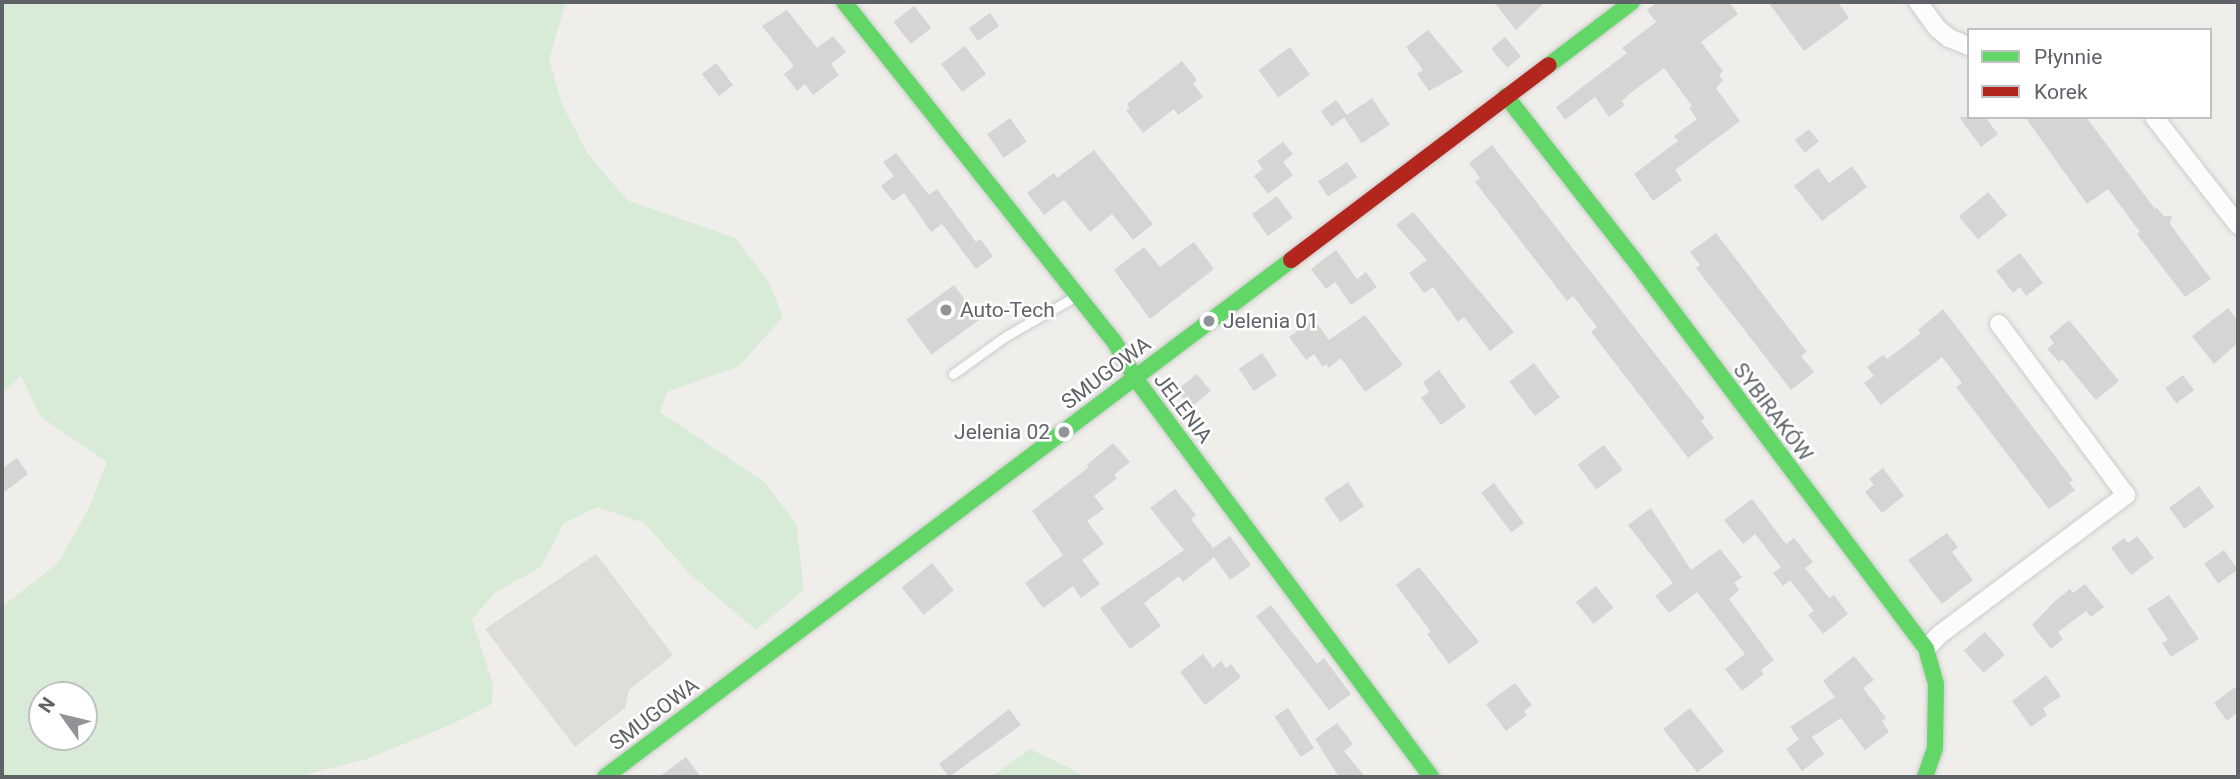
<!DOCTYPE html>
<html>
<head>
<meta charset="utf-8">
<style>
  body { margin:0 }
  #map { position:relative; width:2240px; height:779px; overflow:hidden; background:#efeeea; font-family:Roboto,sans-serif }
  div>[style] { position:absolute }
  .industrial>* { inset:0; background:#dfddda }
  .green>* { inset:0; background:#d8ebd6 }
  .building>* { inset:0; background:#d6d5d3; transform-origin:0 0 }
  .roads { filter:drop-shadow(0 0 2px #cbcccc) drop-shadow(0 0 2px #cbcccc) }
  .lane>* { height:9px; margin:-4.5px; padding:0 4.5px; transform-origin:4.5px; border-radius:4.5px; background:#fdfcfc }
  .street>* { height:18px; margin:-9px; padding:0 9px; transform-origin:9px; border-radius:9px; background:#fdfcfc }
  .fast>* { height:16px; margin:-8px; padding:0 8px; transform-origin:8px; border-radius:8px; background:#63d668 }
  .jam>* { height:16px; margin:-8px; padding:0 8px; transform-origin:8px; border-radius:8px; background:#b3261e }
  .dots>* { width:19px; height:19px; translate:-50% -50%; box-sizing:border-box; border:4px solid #fff; border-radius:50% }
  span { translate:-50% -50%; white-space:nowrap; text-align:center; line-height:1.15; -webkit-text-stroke:5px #fff; paint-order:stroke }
  .poi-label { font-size:21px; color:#5f6368 }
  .left { translate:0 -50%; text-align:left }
  .right { translate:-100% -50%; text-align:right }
  .street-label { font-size:21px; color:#5f6368 }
  .frame { position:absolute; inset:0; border:4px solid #5f6368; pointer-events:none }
  .legend { position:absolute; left:1967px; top:28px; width:245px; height:91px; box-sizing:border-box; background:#fff; border:2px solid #bfc1c3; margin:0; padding:9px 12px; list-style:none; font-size:21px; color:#5f6368 }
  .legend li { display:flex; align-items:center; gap:14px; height:35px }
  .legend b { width:35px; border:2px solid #bfc1c3 }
  .north { position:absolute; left:28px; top:681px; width:70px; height:70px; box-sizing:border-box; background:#fff; border:2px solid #bfc1c3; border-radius:50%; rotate:304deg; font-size:19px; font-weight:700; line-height:28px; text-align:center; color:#5f6368 }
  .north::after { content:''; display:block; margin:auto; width:24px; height:32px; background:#919496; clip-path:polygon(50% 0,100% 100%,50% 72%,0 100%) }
</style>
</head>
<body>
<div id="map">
  <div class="industrial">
    <i style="clip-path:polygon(596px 554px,673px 655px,629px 690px,625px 708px,575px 747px,485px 629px)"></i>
  </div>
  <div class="green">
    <i style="clip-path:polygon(evenodd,2px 2px,566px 2px,549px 59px,562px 104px,587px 153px,627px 200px,735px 238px,769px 282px,783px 317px,739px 366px,667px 392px,660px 412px,763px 481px,796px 523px,804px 590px,756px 630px,690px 574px,644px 523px,597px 507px,563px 524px,541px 567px,494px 593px,472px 620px,493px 684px,492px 704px,450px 725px,367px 759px,297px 777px,2px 777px,2px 607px,58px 563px,89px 508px,107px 462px,41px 417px,21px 376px,2px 393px,2px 2px,42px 695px,84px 695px,84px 737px,42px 737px,42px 695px)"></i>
    <i style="clip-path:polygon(1030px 749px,1077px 772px,1083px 777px,991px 777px)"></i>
  </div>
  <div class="building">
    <i style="clip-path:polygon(1494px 2px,1545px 2px,1516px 30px)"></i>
    <i style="clip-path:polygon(1658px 2px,1729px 2px,1738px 14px,1701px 42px,1723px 71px,1719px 75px,1723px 80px,1716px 88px,1740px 121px,1675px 170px,1682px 180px,1653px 201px,1634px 174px,1678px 141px,1674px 136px,1697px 119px,1689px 108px,1692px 106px,1664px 68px,1628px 95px,1622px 101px,1625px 105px,1609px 117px,1595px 97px,1565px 120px,1556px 107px,1627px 53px,1622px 48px,1656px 22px,1647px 10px)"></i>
    <i style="clip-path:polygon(1768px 2px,1838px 2px,1849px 18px,1804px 51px)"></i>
    <i style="left:914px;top:6px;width:28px;height:26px;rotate:52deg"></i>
    <i style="clip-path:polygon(787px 10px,817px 48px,833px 36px,846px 52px,831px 64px,839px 75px,813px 95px,805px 84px,797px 91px,784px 74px,794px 66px,762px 26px)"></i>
    <i style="left:990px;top:13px;width:16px;height:26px;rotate:55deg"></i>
    <i style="clip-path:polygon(1428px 30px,1463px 72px,1429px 91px,1417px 74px,1423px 70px,1406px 47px)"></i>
    <i style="left:1505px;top:37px;width:25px;height:18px;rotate:50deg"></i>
    <i style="left:965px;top:46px;width:35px;height:30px;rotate:53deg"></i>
    <i style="left:1290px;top:47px;width:34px;height:39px;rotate:54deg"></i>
    <i style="clip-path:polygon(1182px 61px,1197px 80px,1193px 83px,1203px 97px,1178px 115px,1174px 109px,1143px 133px,1126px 110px,1130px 108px,1127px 104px)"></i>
    <i style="left:716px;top:63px;width:28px;height:18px;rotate:52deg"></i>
    <i style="left:1372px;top:98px;width:32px;height:34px;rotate:56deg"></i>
    <i style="left:1336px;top:100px;width:19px;height:19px;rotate:54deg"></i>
    <i style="clip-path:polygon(1959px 117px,1985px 117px,1998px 134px,1981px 147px)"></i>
    <i style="clip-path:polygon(2025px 117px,2086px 117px,2155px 209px,2157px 208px,2164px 216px,2172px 216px,2170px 224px,2211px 279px,2185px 297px,2137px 234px,2140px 232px,2108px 189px,2087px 204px)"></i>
    <i style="left:1010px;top:118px;width:29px;height:28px;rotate:55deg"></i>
    <i style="left:1809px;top:129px;width:16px;height:18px;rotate:52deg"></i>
    <i style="clip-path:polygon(1283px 142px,1293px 154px,1283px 162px,1293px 175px,1268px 194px,1254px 176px,1263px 169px,1257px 161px)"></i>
    <i style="clip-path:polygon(1492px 145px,1705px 418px,1701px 421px,1714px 438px,1688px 458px,1591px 332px,1597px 327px,1573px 296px,1567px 301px,1475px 182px,1480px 178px,1469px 163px)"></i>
    <i style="clip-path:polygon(1094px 150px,1153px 224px,1133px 240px,1112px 214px,1090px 232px,1064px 200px,1044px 215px,1027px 193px,1054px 173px,1057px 178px)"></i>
    <i style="clip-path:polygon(896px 153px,929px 195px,937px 189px,976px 242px,980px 239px,993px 256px,976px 269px,942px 224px,931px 232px,904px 193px,893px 201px,881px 186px,894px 176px,883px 162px)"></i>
    <i style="left:1347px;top:162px;width:18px;height:35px;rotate:56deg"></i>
    <i style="clip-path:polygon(1852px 166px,1867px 187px,1822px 221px,1794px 186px,1818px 168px,1829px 183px)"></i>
    <i style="left:1988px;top:192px;width:30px;height:38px;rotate:50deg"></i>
    <i style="left:1277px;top:196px;width:27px;height:31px;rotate:54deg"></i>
    <i style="clip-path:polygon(1413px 212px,1514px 332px,1490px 351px,1464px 317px,1458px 322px,1433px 287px,1424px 293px,1409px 273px,1427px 260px,1396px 225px)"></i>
    <i style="clip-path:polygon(1716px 233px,1807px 352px,1801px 356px,1814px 372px,1791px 390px,1696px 268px,1700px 265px,1690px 252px)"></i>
    <i style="clip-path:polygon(1194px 242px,1214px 269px,1150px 319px,1114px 270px,1144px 247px,1160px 267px)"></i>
    <i style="clip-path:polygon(1336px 250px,1357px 279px,1366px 272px,1377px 287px,1351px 305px,1335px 282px,1326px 289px,1311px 269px)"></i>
    <i style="clip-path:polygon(2020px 253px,2043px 283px,2026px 296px,2020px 287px,2013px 293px,1996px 271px)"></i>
    <i style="left:954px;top:285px;width:43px;height:59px;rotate:54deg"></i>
    <i style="clip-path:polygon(2228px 308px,2238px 321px,2238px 343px,2214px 364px,2192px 336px)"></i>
    <i style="clip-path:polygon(1943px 309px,2073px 480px,2069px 483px,2075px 490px,2049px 509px,1956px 387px,1962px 383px,1942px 357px,1881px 405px,1864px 383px,1874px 376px,1867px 367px,1883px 355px,1887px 359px,1921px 333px,1918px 330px)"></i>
    <i style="clip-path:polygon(1365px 315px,1403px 365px,1365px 392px,1341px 358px,1329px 368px,1326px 364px,1323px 367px,1314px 354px,1306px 360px,1289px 337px,1314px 319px,1329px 340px)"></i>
    <i style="clip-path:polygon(2069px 320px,2119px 381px,2096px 400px,2062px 359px,2059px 362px,2047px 349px,2054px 343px,2049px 337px)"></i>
    <i style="left:1262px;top:353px;width:27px;height:28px;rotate:56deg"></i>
    <i style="left:1534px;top:363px;width:43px;height:31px;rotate:53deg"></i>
    <i style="clip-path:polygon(1439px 370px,1466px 407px,1441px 425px,1421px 398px,1429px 392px,1423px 382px)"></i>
    <i style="left:1197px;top:374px;width:22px;height:26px;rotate:51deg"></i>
    <i style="left:2183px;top:375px;width:19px;height:22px;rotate:54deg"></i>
    <i style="clip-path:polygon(1113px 443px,1130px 462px,1114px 475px,1117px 478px,1094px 496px,1104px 509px,1087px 521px,1104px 544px,1082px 560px,1100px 584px,1081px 598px,1073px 586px,1043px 608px,1025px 583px,1063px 555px,1032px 511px,1089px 467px,1087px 465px)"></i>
    <i style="left:1604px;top:445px;width:31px;height:33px;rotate:53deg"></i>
    <i style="clip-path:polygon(17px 458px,28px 474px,2px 494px,2px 469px)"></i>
    <i style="clip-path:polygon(1883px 468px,1904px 496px,1882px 513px,1865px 492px,1874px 485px,1869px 479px)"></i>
    <i style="left:1348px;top:482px;width:29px;height:29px;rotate:56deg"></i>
    <i style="left:1494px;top:483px;width:50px;height:16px;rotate:53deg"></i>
    <i style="left:2199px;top:486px;width:26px;height:37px;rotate:54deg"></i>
    <i style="clip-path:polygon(1175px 489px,1196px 515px,1191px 519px,1213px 548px,1230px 536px,1251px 565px,1230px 580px,1214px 557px,1183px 582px,1179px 576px,1144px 603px,1161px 626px,1130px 649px,1100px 608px,1184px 550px,1150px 508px)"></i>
    <i style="clip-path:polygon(1752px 499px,1786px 544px,1794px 538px,1813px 562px,1805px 568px,1829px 598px,1834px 595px,1848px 614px,1823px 634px,1808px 615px,1814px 611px,1790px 580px,1783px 586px,1773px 573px,1781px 567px,1755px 534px,1743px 544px,1724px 520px)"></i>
    <i style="clip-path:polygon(1651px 508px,1691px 570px,1720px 549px,1742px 577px,1734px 583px,1739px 590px,1729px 599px,1774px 660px,1761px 670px,1764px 674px,1742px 691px,1725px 669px,1745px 654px,1697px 592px,1669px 613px,1655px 596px,1673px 583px,1628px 525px)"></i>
    <i style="clip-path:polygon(1947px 533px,1958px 547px,1952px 552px,1973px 580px,1942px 604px,1908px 560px)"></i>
    <i style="clip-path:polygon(2137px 536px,2154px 558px,2131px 575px,2111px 548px,2124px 538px,2128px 543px)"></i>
    <i style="left:2224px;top:550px;width:24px;height:24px;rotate:55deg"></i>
    <i style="left:932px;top:563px;width:35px;height:39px;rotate:51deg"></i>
    <i style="clip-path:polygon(1419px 567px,1479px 642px,1449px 664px,1427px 634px,1431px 632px,1396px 585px)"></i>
    <i style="clip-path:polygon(2085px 584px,2104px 607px,2091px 617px,2086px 611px,2058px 632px,2063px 639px,2051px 649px,2032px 625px,2055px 601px,2070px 589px,2073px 593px)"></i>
    <i style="left:1596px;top:586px;width:28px;height:26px;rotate:51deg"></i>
    <i style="clip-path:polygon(2169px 595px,2199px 639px,2171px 657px,2162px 643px,2168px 640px,2147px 609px)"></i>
    <i style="clip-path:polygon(1271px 605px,1317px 664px,1324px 658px,1351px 694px,1329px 710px,1256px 616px)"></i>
    <i style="left:1985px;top:632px;width:30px;height:28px;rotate:49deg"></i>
    <i style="clip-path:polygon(1203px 654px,1213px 668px,1221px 661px,1226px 668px,1231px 664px,1241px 677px,1205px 705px,1180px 672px)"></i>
    <i style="clip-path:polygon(1854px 656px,1874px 680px,1863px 688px,1886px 718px,1882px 721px,1889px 732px,1865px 750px,1841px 718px,1812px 737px,1824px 754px,1802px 771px,1786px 749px,1799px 739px,1790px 727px,1835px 697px,1823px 681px)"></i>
    <i style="clip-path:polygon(2046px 675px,2061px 696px,2043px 708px,2047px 715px,2031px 727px,2012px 701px)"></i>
    <i style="clip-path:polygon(1515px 683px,1532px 705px,1524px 711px,1527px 715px,1506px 731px,1486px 704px)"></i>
    <i style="clip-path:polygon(2238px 685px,2238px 712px,2227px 721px,2214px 703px)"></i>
    <i style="left:1288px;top:708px;width:48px;height:16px;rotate:57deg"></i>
    <i style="left:1690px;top:708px;width:55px;height:34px;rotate:52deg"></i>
    <i style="clip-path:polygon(1009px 709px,1021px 725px,949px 777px,939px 764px)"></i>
    <i style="clip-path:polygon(1337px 723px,1353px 744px,1344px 751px,1365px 777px,1339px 777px,1315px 739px)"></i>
    <i style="clip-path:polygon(686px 757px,701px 777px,659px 777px)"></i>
  </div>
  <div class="roads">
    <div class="lane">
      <i style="left:953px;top:374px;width:65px;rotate:-35.6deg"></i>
      <i style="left:1006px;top:336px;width:81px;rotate:-29.7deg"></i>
    </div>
    <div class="street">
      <i style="left:1918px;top:2px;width:32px;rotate:54deg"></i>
      <i style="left:1937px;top:28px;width:16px;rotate:40deg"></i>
      <i style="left:1949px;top:38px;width:22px;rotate:22deg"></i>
      <i style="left:2154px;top:117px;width:137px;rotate:52.1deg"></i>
      <i style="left:1926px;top:649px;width:19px;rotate:-47deg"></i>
      <i style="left:1939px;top:635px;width:234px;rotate:-36.8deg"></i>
      <i style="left:2126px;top:495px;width:213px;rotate:-126.6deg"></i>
    </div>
    <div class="fast">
      <i style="left:844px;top:2px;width:433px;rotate:51.5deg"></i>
      <i style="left:1114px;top:341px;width:43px;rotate:60.4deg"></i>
      <i style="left:1135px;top:378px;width:497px;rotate:53.4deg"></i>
      <i style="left:1549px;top:65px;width:104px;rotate:-37.2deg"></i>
      <i style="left:1506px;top:96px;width:204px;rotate:52deg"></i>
      <i style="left:1632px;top:257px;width:490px;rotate:53.1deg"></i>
      <i style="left:1926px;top:649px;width:36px;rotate:74deg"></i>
      <i style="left:1936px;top:684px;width:64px;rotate:90.9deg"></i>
      <i style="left:1935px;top:748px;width:31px;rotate:109deg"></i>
      <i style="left:605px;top:777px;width:859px;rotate:-37deg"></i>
    </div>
    <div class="jam">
      <i style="left:1291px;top:260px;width:323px;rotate:-37.1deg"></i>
    </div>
  </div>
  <div class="dots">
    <i style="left:946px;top:310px;background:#919496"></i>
    <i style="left:1209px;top:321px;background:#919496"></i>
    <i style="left:1064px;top:432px;background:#919496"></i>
  </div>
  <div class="poi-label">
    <span class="left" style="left:960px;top:310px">Auto-Tech</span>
    <span class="left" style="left:1223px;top:321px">Jelenia 01</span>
    <span class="right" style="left:1050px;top:432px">Jelenia 02</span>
  </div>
  <div class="street-label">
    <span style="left:1106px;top:373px;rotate:-37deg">SMUGOWA</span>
    <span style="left:1183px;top:408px;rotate:53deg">JELENIA</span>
    <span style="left:1773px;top:412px;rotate:53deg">SYBIRAKÓW</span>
    <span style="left:654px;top:714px;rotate:-37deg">SMUGOWA</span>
  </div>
  <div class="frame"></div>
  <ul class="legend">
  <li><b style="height:9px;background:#63d668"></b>Płynnie</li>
  <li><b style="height:9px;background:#b3261e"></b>Korek</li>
  </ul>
  <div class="north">N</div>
</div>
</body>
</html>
